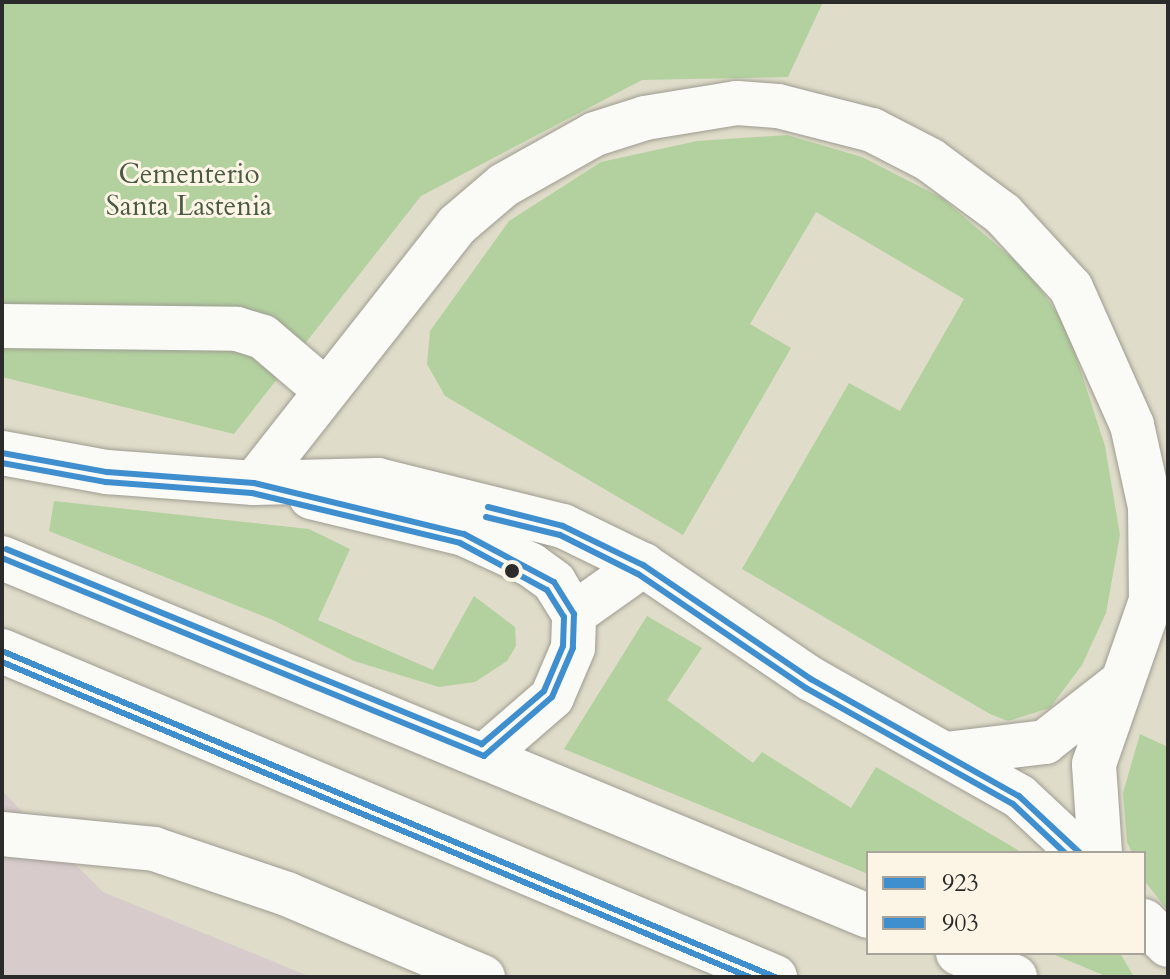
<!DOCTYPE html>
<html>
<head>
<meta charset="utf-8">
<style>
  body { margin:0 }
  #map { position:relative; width:1170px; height:979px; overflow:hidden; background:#dfdcc9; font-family:Cardo,serif }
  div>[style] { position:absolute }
  .industrial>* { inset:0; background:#d7cbcb }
  .green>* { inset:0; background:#b3d19f }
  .roads { filter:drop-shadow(0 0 2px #9e9c91) drop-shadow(0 0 2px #9e9c91) }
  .minor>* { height:44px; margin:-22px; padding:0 22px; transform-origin:22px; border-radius:22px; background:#fafaf7 }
  .major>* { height:44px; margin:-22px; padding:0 22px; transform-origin:22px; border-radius:22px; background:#fafaf7 }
  .bus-1>* { height:6px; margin:-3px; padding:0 3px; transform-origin:3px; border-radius:3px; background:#3f8fcf }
  .bus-2>* { height:6px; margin:-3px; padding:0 3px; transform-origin:3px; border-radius:3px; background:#3f8fcf }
  .dots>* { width:22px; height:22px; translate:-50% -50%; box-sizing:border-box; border:4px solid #fcf5e5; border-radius:50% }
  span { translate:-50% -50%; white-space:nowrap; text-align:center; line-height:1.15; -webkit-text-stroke:6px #fcf5e5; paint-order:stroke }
  .park-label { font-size:28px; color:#495a43 }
  .frame { position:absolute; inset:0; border:4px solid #2b2b2b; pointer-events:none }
  .legend { position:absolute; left:866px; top:851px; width:280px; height:104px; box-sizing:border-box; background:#fcf5e5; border:2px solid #a8a49b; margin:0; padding:10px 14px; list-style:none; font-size:24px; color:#2b2b2b }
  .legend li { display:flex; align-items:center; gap:16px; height:40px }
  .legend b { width:40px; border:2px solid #a8a49b }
</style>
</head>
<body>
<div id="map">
  <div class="industrial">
    <i style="clip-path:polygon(2px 791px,103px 892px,311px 977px,2px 977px)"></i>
  </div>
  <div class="green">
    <i style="clip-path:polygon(2px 2px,823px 2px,788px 77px,642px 80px,421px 196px,234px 434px,2px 377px)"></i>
    <i style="clip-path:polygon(787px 135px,862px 157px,942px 198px,1028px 272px,1066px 325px,1105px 446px,1120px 535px,1106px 613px,1082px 665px,1050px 708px,1008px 721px,990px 714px,742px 569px,849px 383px,900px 411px,964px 299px,816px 212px,750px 324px,791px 348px,683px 535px,445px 396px,427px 364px,430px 331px,509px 221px,601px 162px,697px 141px)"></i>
    <i style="clip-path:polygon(54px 501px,309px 529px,350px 549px,318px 620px,433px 670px,474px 596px,515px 627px,516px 646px,507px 661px,475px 682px,439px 687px,354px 661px,273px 620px,49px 531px)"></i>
    <i style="clip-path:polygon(647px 616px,702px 648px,667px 700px,753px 763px,762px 752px,851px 808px,876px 767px,1023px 853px,868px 853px,868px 874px,564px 749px)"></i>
    <i style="clip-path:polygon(1140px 734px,1168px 747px,1168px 911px,1144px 880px,1144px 853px,1132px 853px,1127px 842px,1123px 793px)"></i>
    <i style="clip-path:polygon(1050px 953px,1120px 953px,1134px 977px,1108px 977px)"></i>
  </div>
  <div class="roads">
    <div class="minor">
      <i style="left:2px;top:326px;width:235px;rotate:0.7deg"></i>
      <i style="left:237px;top:329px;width:27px;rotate:17deg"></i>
      <i style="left:263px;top:337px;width:82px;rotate:40.5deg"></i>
      <i style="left:2px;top:453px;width:107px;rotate:10.3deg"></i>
      <i style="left:107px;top:472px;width:147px;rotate:4.3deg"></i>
      <i style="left:254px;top:483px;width:124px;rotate:-1.4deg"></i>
      <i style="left:378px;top:480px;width:191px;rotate:14deg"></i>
      <i style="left:563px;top:526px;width:89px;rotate:26deg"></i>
      <i style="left:643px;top:565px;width:203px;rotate:34.2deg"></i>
      <i style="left:811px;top:679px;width:239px;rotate:29.4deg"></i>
      <i style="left:1019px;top:796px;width:83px;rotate:43.1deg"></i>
      <i style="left:254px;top:483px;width:328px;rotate:-51.8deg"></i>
      <i style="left:457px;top:225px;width:62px;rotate:-40.4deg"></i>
      <i style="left:504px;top:185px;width:104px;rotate:-29.3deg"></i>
      <i style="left:595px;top:134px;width:52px;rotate:-17.7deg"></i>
      <i style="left:645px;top:118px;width:93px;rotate:-9.3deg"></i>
      <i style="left:737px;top:103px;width:41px;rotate:4.2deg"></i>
      <i style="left:778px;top:106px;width:97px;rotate:14.3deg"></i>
      <i style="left:872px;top:130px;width:65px;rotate:27.3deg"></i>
      <i style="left:930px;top:160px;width:91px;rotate:36.5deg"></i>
      <i style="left:1003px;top:214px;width:100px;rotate:47.4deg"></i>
      <i style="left:1071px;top:288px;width:150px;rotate:66deg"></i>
      <i style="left:1132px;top:425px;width:84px;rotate:77.6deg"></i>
      <i style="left:1150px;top:507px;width:93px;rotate:89.4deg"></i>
      <i style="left:311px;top:497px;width:157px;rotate:13.6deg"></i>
      <i style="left:464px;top:534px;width:74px;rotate:24.8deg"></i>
      <i style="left:531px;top:565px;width:29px;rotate:36deg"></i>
      <i style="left:554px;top:582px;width:38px;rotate:58deg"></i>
      <i style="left:574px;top:614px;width:85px;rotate:-35.4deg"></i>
      <i style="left:946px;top:754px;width:100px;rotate:-6.9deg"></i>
      <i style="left:1045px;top:742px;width:93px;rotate:-38deg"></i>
      <i style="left:2px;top:834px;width:153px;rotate:5.6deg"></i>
      <i style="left:154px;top:849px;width:140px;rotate:18.7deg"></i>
      <i style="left:287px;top:894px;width:213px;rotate:23deg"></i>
      <i style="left:1100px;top:853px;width:89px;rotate:-93.9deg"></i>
      <i style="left:1094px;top:764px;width:174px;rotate:-70.8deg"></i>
      <i style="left:1151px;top:600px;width:26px;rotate:-50deg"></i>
      <i style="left:1144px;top:921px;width:34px;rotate:45deg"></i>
    </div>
    <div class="major">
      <i style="left:2px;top:558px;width:937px;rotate:22.46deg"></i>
      <i style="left:2px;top:651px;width:839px;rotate:22.87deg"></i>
      <i style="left:484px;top:756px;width:90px;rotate:-40.9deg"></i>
      <i style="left:552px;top:697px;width:53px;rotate:-66.8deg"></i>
      <i style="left:573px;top:648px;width:34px;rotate:-88deg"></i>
      <i style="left:958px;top:953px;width:62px;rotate:22.8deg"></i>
    </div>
  </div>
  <div class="bus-1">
    <i style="left:2px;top:453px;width:107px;rotate:10.3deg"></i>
    <i style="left:107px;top:472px;width:147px;rotate:4.3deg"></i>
    <i style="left:254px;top:483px;width:216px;rotate:13.7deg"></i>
    <i style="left:464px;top:534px;width:102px;rotate:28.1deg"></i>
    <i style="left:554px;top:582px;width:38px;rotate:58deg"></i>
    <i style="left:574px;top:614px;width:34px;rotate:92deg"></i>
    <i style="left:573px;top:648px;width:53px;rotate:113.2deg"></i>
    <i style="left:552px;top:697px;width:90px;rotate:139.1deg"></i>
    <i style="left:484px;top:756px;width:521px;rotate:-157.67deg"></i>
    <i style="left:488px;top:507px;width:77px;rotate:14.2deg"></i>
    <i style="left:563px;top:526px;width:89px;rotate:26deg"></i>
    <i style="left:643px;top:565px;width:203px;rotate:34.2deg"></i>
    <i style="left:811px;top:679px;width:239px;rotate:29.4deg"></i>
    <i style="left:1019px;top:796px;width:83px;rotate:43.1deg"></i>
    <i style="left:2px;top:651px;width:839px;rotate:22.87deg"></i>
  </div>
  <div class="bus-2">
    <i style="left:2px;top:463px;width:106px;rotate:10.4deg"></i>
    <i style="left:106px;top:482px;width:146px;rotate:4.3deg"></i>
    <i style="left:252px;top:493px;width:214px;rotate:13.5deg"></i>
    <i style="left:460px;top:543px;width:99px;rotate:28.4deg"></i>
    <i style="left:547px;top:590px;width:32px;rotate:58deg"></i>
    <i style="left:564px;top:617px;width:29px;rotate:92deg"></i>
    <i style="left:563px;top:646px;width:49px;rotate:112.9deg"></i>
    <i style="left:544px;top:691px;width:82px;rotate:139.5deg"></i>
    <i style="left:482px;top:744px;width:514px;rotate:-157.72deg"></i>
    <i style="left:486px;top:517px;width:76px;rotate:13.7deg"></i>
    <i style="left:560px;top:535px;width:87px;rotate:26.6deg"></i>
    <i style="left:638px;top:574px;width:203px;rotate:34.2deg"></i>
    <i style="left:806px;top:688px;width:237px;rotate:29.3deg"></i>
    <i style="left:1013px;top:804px;width:71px;rotate:43.3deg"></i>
    <i style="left:2px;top:662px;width:811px;rotate:22.86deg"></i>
  </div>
  <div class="dots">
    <i style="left:512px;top:571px;background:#2b2b2b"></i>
  </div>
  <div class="park-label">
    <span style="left:189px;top:190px">Cementerio<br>Santa Lastenia</span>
  </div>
  <div class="frame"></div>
  <ul class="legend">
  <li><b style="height:10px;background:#3f8fcf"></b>923</li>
  <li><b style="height:10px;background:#3f8fcf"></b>903</li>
  </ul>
</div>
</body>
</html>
